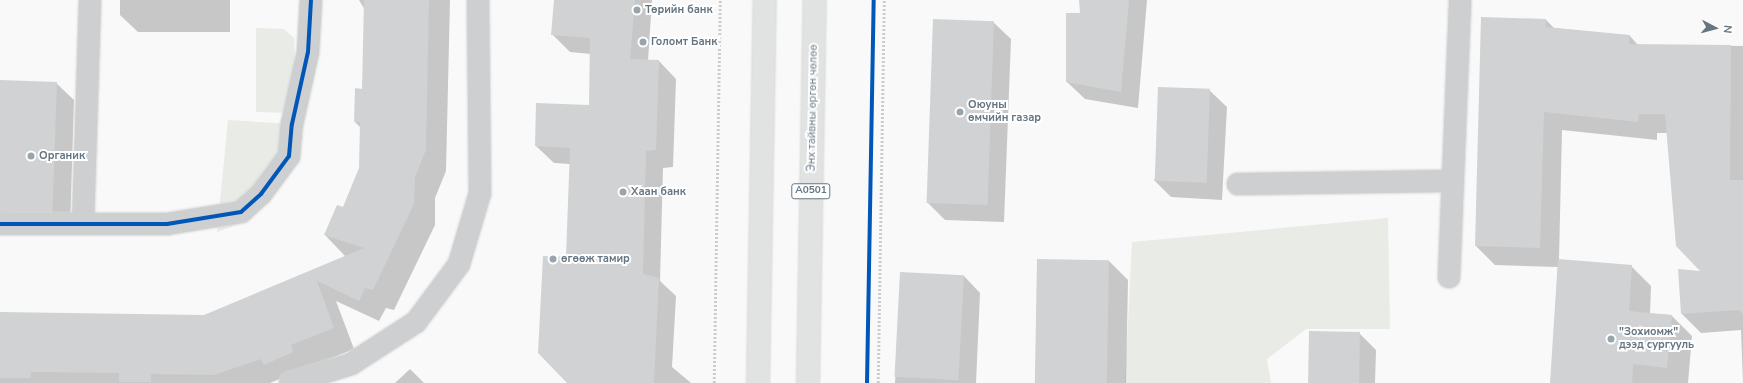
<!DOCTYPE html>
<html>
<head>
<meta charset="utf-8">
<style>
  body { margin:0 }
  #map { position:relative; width:1743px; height:383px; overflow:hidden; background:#f9f9f9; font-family:"Nunito Sans",sans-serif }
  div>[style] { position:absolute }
  .green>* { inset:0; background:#e8ebe6 }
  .shadow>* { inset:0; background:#0003 }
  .building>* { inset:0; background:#d0d2d3; transform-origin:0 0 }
  .path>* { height:2.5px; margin-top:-1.25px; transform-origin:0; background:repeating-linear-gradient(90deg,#cbcccd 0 2px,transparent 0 4px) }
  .roads { filter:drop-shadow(0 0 1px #d5d6d6) drop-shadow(0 0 1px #d5d6d6) }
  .minor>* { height:22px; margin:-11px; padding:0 11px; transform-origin:11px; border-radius:11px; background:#cecfd0 }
  .highway>* { height:22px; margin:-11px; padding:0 11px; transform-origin:11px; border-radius:11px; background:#e1e2e2 }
  .cycleway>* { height:4px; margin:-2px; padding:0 2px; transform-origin:2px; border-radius:2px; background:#0057b8 }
  .dots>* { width:11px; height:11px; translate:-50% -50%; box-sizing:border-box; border:2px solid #fff; border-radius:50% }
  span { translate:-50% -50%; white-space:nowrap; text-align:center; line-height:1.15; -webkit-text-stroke:4px #fff; paint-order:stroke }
  .shield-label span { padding:1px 3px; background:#fff; border:1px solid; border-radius:3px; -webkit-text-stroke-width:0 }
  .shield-label { font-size:10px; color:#657683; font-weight:700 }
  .poi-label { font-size:11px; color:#657683; font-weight:700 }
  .left { translate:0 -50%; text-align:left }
  .street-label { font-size:11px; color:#657683 }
  .north { position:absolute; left:1695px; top:8px; width:40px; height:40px; -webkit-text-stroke:3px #fff; paint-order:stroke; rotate:96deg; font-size:11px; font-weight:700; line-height:16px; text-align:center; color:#657683 }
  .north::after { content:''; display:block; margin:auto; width:14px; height:18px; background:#657683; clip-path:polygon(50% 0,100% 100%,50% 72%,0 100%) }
</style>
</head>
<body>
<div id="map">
  <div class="green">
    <i style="clip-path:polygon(256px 28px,284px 29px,294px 38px,296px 113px,256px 112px)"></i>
    <i style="clip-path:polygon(228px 120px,292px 124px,289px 156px,242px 223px,217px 232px)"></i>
    <i style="clip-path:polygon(1388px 218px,1390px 329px,1306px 329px,1267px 359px,1271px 383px,1125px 383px,1132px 242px)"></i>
  </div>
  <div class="shadow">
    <i style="clip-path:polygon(120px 0,230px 0,230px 32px,138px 32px,120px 15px)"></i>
    <i style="clip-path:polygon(359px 0,450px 0,446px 171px,435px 198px,435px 225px,394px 310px,386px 308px,379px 321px,336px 301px,354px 349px,270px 383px,0 383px,0 313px,204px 316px,346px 257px,325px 235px,343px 208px,360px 169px,361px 128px,355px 122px,356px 90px,363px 90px,365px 10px)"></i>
    <i style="clip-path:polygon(555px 0,652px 0,648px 61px,659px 61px,676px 79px,673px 167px,663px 168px,660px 281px,676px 296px,672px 367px,691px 383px,568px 383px,570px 164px,554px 163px,536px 146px,590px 106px,591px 54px,570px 52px,552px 34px)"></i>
    <i style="clip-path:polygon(1080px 0,1147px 0,1138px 108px,1085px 99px,1067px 82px,1081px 14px)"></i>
    <i style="clip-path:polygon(1482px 18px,1546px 20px,1554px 28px,1630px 36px,1638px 45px,1743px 46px,1743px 383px,1741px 330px,1701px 333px,1682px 314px,1679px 270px,1703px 272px,1667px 133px,1657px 133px,1657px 140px,1562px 130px,1559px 260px,1631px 266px,1651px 286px,1650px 314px,1671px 315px,1692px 336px,1688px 383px,1551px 383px,1558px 267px,1495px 265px,1476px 246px)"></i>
    <i style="clip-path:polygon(993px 22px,1011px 39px,1004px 222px,945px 220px,928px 203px)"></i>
    <i style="clip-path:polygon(0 81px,56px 83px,74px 100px,70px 228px,0 229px)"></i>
    <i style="clip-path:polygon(1209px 90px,1227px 107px,1222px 200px,1171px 197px,1154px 180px)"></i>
    <i style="clip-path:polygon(1109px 261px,1128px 280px,1126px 383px,1036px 383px)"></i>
    <i style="clip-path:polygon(901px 273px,964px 276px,980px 293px,976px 383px,895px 383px)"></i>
    <i style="clip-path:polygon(1359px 333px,1376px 350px,1375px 383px,1309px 383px)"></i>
    <i style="clip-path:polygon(410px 369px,424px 383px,395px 383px)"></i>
  </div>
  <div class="building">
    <i style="clip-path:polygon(364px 0,429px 0,426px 150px,415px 177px,414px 204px,373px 290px,365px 288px,359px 301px,317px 281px,334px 328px,291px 345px,293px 352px,264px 365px,261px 359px,214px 375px,151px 374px,151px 382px,119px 382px,119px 373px,31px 372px,31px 378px,0 378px,0 312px,204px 315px,364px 248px,324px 235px,337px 205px,343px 207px,359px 168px,360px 122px,354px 122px,355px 88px,362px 89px)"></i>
    <i style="clip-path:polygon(554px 0,635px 0,630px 59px,659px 60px,656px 150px,646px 151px,643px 274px,659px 278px,654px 383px,567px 383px,538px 353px,543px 256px,566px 257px,570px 148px,535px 146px,536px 103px,589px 105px,590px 38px,551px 35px)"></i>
    <i style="clip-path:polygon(1079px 0,1129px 0,1121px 92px,1066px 82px,1066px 13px,1080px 13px)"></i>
    <i style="clip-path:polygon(1481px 17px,1546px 19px,1546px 27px,1630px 35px,1629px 44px,1731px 45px,1730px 180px,1743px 180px,1743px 314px,1739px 310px,1681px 314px,1678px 269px,1700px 271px,1676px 246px,1665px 114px,1639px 114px,1638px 122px,1544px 112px,1540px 248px,1475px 246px)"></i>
    <i style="left:933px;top:19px;width:61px;height:184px;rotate:2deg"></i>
    <i style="left:0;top:80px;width:57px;height:132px;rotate:2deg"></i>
    <i style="left:1158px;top:87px;width:52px;height:94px;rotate:2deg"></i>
    <i style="left:1037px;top:259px;width:72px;height:124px;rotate:1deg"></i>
    <i style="clip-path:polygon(1558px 259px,1632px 265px,1629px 311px,1672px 315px,1667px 368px,1633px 364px,1632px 383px,1550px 383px)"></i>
    <i style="left:900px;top:272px;width:64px;height:105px;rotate:3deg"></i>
    <i style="left:1309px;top:331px;width:51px;height:52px;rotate:1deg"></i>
  </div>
  <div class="path">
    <i style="left:714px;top:383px;width:383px;rotate:-89.1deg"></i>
    <i style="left:878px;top:383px;width:383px;rotate:-89.1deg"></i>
  </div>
  <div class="roads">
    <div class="minor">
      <i style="left:1238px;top:184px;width:214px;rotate:-0.8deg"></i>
      <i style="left:0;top:224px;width:167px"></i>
      <i style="left:167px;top:224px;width:75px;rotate:-9.2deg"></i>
      <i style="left:241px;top:212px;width:27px;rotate:-42deg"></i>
      <i style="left:261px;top:194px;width:47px;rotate:-53.6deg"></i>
      <i style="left:289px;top:156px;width:32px;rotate:-85deg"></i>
      <i style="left:292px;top:124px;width:74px;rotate:-77.5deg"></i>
      <i style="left:308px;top:52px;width:52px;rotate:-86.7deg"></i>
      <i style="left:83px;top:224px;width:224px;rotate:-88.2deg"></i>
      <i style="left:1449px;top:277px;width:277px;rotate:-87.7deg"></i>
      <i style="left:290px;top:383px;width:64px;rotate:-17.3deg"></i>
      <i style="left:351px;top:364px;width:77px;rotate:-32.9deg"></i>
      <i style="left:416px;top:322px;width:72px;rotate:-53.4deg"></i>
      <i style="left:459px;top:264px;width:74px;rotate:-73.5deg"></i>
      <i style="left:480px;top:193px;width:193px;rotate:-90.6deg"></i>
    </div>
    <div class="highway">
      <i style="left:758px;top:383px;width:383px;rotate:-89deg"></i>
      <i style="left:808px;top:383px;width:383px;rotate:-89deg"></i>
    </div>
  </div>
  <div class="cycleway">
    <i style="left:0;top:224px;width:167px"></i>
    <i style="left:167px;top:224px;width:75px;rotate:-9.2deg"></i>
    <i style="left:241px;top:212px;width:27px;rotate:-42deg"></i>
    <i style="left:261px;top:194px;width:47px;rotate:-53.6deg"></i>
    <i style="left:289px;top:156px;width:32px;rotate:-85deg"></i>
    <i style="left:292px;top:124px;width:74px;rotate:-77.5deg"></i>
    <i style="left:308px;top:52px;width:52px;rotate:-86.7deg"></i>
    <i style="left:867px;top:383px;width:383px;rotate:-89deg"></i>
  </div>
  <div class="dots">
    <i style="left:637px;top:10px;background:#99a4ac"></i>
    <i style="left:643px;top:42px;background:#99a4ac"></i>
    <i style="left:960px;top:112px;background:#99a4ac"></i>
    <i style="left:31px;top:156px;background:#99a4ac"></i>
    <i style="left:623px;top:192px;background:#99a4ac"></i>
    <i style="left:553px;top:259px;background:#99a4ac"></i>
    <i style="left:1611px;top:339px;background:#99a4ac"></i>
  </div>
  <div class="shield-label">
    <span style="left:811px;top:191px">A0501</span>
  </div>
  <div class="poi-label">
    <span class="left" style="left:645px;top:10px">Төрийн банк</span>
    <span class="left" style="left:651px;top:42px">Голомт Банк</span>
    <span class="left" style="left:968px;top:112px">Оюуны<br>өмчийн газар</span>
    <span class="left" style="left:39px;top:156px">Органик</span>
    <span class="left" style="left:631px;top:192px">Хаан банк</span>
    <span class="left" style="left:561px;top:259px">өгөөж тамир</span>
    <span class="left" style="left:1619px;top:339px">"Зохиомж"<br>дээд сургууль</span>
  </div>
  <div class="street-label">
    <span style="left:813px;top:108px;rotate:-89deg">Энх тайвны өргөн чөлөө</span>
  </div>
  <div class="north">N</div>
</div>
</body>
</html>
